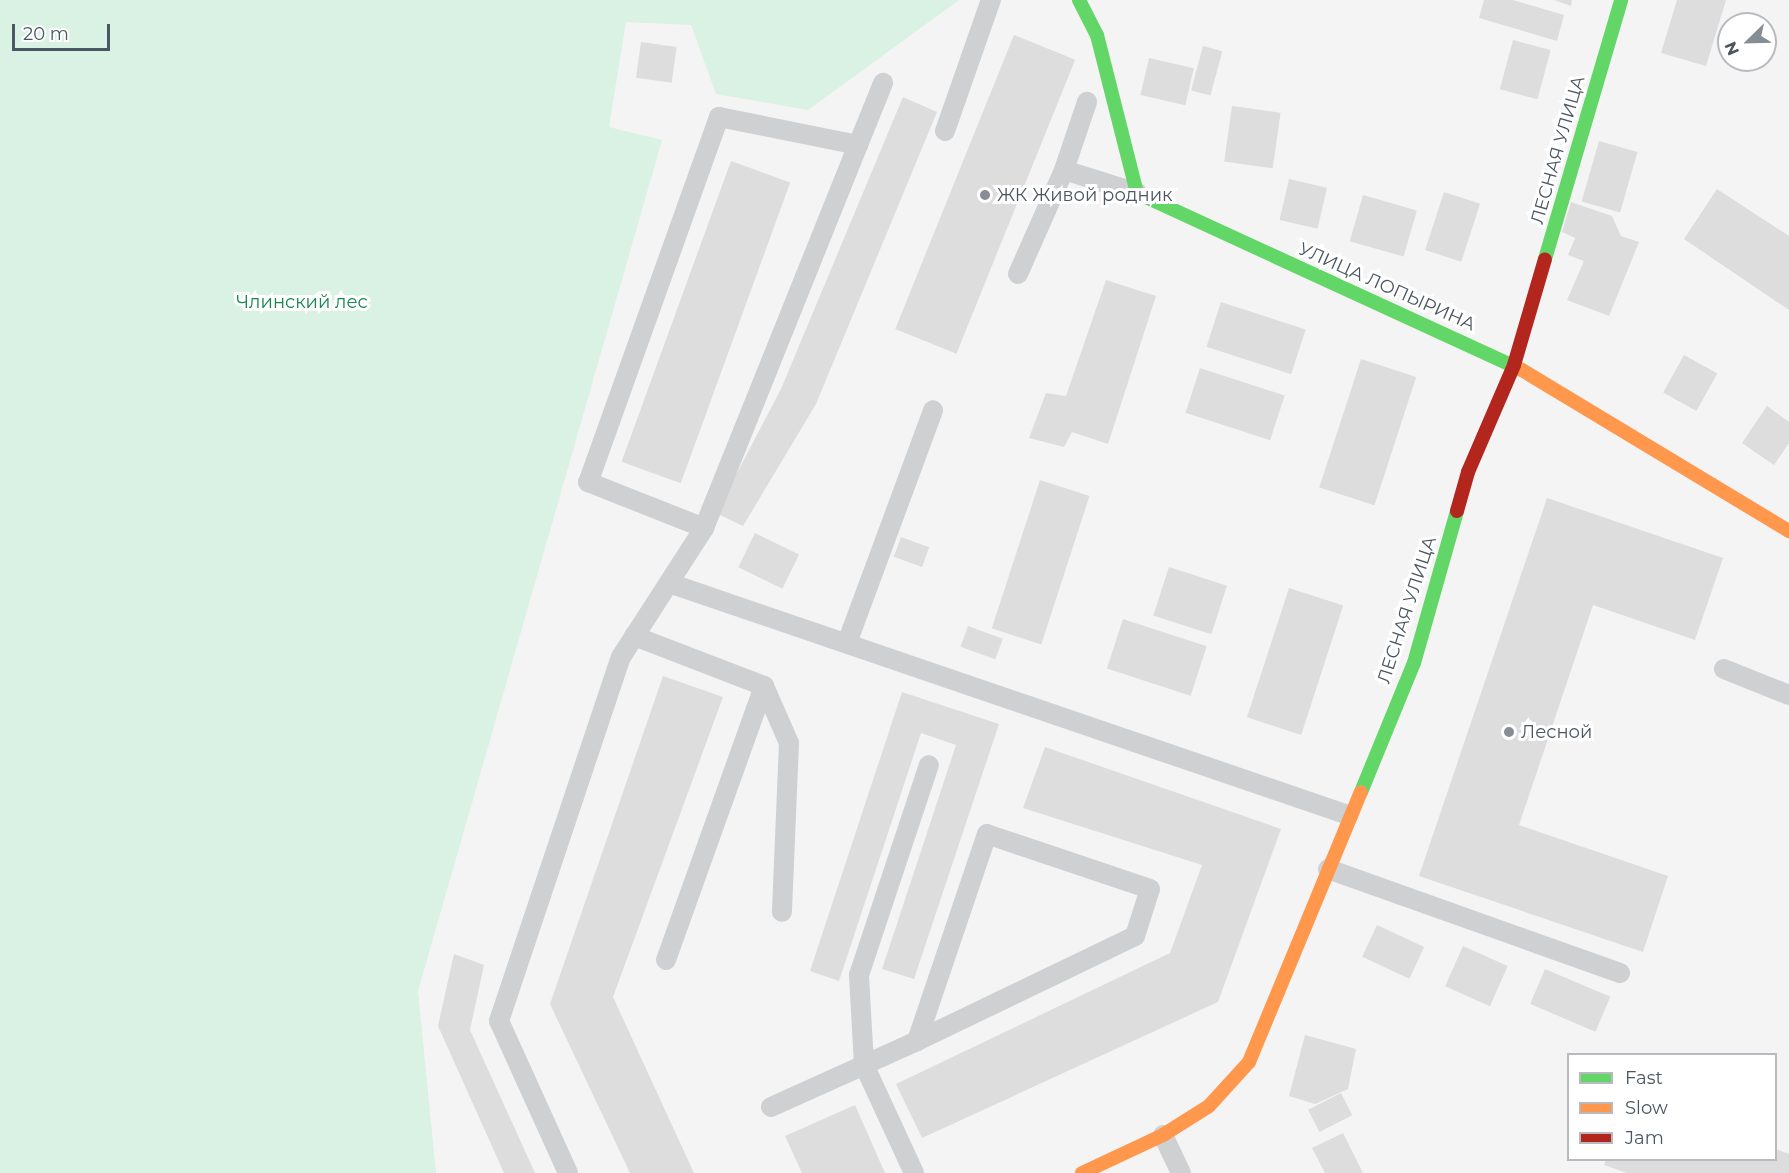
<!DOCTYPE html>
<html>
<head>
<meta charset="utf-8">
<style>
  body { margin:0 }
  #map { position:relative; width:1789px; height:1173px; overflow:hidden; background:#f4f4f4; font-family:Montserrat,sans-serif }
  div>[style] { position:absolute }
  .green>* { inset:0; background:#d9f2e3 }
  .building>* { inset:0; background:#ddddde; transform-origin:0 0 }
  .lane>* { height:20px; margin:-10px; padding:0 10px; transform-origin:10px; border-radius:10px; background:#ced0d2 }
  .fast>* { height:14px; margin:-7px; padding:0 7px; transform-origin:7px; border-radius:7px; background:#63d668 }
  .slow>* { height:14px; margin:-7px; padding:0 7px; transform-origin:7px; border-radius:7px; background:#ff974d }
  .jam>* { height:14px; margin:-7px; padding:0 7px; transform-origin:7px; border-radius:7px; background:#b3261e }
  .dots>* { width:16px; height:16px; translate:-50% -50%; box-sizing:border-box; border:3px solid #fff; border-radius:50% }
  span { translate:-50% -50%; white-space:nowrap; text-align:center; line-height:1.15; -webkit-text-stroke:6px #fff; paint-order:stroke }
  .street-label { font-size:18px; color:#4a5661 }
  .poi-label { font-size:18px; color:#4a5661 }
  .left { translate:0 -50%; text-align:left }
  .park-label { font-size:18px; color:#17864f }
  .legend { position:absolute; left:1567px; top:1053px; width:210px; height:108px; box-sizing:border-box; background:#fff; border:2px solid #b7bbc0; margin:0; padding:8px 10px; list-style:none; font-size:18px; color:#4a5661 }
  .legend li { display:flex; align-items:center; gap:12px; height:30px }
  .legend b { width:30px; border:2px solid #b7bbc0 }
  .north { position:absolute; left:1717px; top:12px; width:60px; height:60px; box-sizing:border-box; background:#fff; border:2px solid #b7bbc0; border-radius:50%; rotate:247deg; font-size:16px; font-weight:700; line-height:24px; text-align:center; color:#4a5661 }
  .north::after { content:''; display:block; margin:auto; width:21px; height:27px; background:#868d94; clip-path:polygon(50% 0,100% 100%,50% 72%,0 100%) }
  .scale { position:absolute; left:12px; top:24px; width:98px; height:27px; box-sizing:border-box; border:3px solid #4a5661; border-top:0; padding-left:8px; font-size:18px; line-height:21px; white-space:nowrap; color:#4a5661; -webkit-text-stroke:4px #fff; paint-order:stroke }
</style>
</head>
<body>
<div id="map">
  <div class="green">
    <i style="clip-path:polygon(0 0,959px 0,808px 110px,716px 94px,691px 25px,626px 22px,609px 127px,662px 140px,418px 991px,436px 1173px,0 1173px)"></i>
  </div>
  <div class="building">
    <i style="clip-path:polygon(1484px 0,1513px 0,1564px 15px,1557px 41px,1479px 18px)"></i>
    <i style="clip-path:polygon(1554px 0,1572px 0,1571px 6px)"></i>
    <i style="clip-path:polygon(1677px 0,1726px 0,1706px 66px,1661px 53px)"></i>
    <i style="left:1014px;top:35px;width:66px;height:317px;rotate:22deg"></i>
    <i style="left:1513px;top:40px;width:39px;height:51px;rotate:15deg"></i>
    <i style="left:641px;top:42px;width:36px;height:36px;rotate:8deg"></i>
    <i style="left:1203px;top:46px;width:20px;height:46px;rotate:15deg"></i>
    <i style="left:1149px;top:58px;width:46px;height:38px;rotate:13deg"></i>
    <i style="clip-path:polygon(903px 97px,937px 112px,816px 404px,743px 526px,716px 513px,781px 389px)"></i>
    <i style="left:1232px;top:106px;width:49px;height:56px;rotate:8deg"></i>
    <i style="left:1599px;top:141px;width:40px;height:63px;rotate:16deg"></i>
    <i style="left:731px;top:161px;width:63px;height:320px;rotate:20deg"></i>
    <i style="left:1289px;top:179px;width:39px;height:42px;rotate:13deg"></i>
    <i style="clip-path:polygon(1717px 189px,1789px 236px,1789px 310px,1684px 239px)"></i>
    <i style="left:1444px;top:192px;width:38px;height:61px;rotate:18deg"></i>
    <i style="left:1363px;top:195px;width:56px;height:48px;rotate:16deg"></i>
    <i style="clip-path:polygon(1571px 202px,1612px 216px,1621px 236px,1639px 242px,1609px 316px,1567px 300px,1584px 261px,1568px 255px,1575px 238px,1562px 232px)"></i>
    <i style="clip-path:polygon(1106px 280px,1156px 296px,1108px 444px,1072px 432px,1064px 447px,1029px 438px,1046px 393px,1066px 396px)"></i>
    <i style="left:1221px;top:302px;width:89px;height:47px;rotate:18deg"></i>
    <i style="left:1684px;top:355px;width:38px;height:43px;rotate:29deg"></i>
    <i style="left:1361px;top:359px;width:58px;height:135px;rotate:18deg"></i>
    <i style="left:1200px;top:368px;width:89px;height:47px;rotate:18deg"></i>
    <i style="clip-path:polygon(1767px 406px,1789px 422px,1789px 443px,1774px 465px,1742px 443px)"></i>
    <i style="left:1040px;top:480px;width:52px;height:156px;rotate:18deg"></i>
    <i style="clip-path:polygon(1547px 498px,1723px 558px,1695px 640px,1593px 605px,1519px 825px,1668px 876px,1643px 952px,1419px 876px)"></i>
    <i style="left:755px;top:533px;width:49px;height:38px;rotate:26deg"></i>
    <i style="left:901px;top:537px;width:30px;height:21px;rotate:20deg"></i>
    <i style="left:1169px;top:567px;width:61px;height:51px;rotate:18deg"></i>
    <i style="left:1289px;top:588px;width:57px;height:136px;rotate:18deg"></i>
    <i style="left:1123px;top:619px;width:88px;height:52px;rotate:18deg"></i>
    <i style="left:968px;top:626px;width:37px;height:22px;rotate:20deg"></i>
    <i style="clip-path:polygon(663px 676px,723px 697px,613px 997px,694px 1173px,630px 1173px,550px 1004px)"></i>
    <i style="clip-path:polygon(902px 692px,999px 724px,914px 979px,882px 969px,956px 745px,921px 733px,839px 981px,810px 971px)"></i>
    <i style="clip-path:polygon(1045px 747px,1281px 829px,1218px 1002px,922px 1138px,896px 1084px,1170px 953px,1202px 865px,1023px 808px)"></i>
    <i style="left:1377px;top:925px;width:52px;height:35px;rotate:25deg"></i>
    <i style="left:1463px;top:946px;width:49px;height:44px;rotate:24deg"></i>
    <i style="clip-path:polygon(454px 954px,484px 965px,470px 1030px,535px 1173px,504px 1173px,438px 1026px)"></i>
    <i style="left:1545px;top:969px;width:71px;height:38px;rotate:23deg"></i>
    <i style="clip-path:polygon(1305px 1035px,1356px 1049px,1348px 1089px,1315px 1104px,1289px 1096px)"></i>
    <i style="left:1341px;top:1093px;width:25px;height:37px;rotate:63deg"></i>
    <i style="clip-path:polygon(855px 1105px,885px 1173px,802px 1173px,785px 1136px)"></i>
    <i style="clip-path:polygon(1343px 1133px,1363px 1173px,1325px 1173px,1312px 1148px)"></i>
    <i style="clip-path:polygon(1776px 1149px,1789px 1154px,1789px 1173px,1627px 1173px,1604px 1165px,1606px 1160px,1776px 1160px)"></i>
  </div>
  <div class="lane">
    <i style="left:945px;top:131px;width:139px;rotate:-70.7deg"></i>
    <i style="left:858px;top:145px;width:67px;rotate:-68deg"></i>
    <i style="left:1064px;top:170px;width:72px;rotate:-71.3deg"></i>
    <i style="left:1018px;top:274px;width:114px;rotate:-66.1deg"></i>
    <i style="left:1064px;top:170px;width:77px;rotate:17.5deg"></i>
    <i style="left:669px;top:583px;width:718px;rotate:18.86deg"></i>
    <i style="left:634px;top:636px;width:139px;rotate:21deg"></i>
    <i style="left:764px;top:686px;width:62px;rotate:66.3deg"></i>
    <i style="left:789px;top:743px;width:169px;rotate:92.4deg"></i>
    <i style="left:847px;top:643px;width:248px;rotate:-69.7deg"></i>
    <i style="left:1724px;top:669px;width:70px;rotate:21.8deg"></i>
    <i style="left:1328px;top:869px;width:310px;rotate:19.6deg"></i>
    <i style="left:666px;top:960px;width:291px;rotate:-70.3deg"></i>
    <i style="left:771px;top:1107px;width:102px;rotate:-24.3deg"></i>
    <i style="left:864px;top:1065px;width:90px;rotate:-93.2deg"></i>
    <i style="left:859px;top:975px;width:221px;rotate:-71.6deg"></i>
    <i style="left:1163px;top:1135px;width:42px;rotate:64.7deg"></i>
    <i style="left:568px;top:1173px;width:167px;rotate:-114.4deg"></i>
    <i style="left:499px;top:1021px;width:384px;rotate:-71.5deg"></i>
    <i style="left:621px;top:657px;width:153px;rotate:-57.2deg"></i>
    <i style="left:704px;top:528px;width:413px;rotate:-68.1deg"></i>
    <i style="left:858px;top:145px;width:142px;rotate:-168.6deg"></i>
    <i style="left:719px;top:117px;width:388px;rotate:109.7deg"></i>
    <i style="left:588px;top:482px;width:125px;rotate:21.6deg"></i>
    <i style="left:914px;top:1173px;width:119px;rotate:-114.8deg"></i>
    <i style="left:864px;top:1065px;width:58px;rotate:-24.4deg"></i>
    <i style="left:917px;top:1041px;width:242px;rotate:-25.7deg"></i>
    <i style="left:1135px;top:936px;width:49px;rotate:-72.3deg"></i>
    <i style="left:1150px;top:889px;width:172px;rotate:-161.4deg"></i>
    <i style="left:987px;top:834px;width:219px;rotate:108.7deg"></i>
  </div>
  <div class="fast">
    <i style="left:1079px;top:0;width:39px;rotate:63deg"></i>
    <i style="left:1097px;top:35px;width:163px;rotate:75.8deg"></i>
    <i style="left:1137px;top:193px;width:424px;rotate:24.7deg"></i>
    <i style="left:1545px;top:259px;width:270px;rotate:-73.6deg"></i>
    <i style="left:1361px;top:792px;width:139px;rotate:-67.7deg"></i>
    <i style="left:1414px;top:663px;width:158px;rotate:-74.2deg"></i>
  </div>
  <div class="slow">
    <i style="left:1522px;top:370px;width:312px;rotate:31.1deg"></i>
    <i style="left:1082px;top:1173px;width:89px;rotate:-25.1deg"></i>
    <i style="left:1163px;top:1135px;width:54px;rotate:-32.2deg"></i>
    <i style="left:1209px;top:1106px;width:59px;rotate:-47.7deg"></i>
    <i style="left:1249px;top:1062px;width:292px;rotate:-67.5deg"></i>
  </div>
  <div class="jam">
    <i style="left:1457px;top:511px;width:41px;rotate:-74.2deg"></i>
    <i style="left:1468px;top:472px;width:116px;rotate:-66.7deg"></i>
    <i style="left:1514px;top:365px;width:110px;rotate:-73.7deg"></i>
  </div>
  <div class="dots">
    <i style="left:985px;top:195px;background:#868d94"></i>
    <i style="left:1509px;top:732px;background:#868d94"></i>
  </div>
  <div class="street-label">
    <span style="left:1558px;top:150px;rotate:-74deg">ЛЕСНАЯ УЛИЦА</span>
    <span style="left:1387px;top:287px;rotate:24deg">УЛИЦА ЛОПЫРИНА</span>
    <span style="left:1407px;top:610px;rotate:-72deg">ЛЕСНАЯ УЛИЦА</span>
  </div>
  <div class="poi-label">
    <span class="left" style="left:997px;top:195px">ЖК Живой родник</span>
    <span class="left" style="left:1521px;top:732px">Лесной</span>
  </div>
  <div class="park-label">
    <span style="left:302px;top:302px">Члинский лес</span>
  </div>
  <ul class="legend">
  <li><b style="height:8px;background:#63d668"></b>Fast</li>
  <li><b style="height:8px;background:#ff974d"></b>Slow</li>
  <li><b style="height:8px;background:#b3261e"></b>Jam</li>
  </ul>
  <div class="north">N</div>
  <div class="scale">20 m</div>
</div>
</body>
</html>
